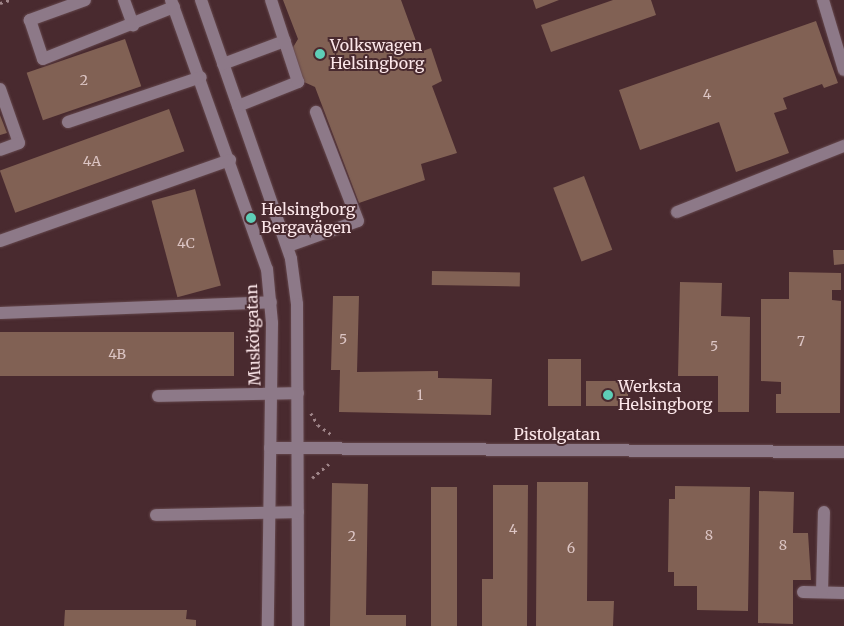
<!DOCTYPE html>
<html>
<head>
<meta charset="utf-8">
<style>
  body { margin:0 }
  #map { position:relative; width:844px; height:626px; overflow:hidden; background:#492a2f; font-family:Merriweather,serif }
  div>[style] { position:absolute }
  .building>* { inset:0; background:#816154; transform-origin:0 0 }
  .path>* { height:2.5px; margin-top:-1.25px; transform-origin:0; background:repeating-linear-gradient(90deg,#9f8589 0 2.5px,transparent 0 6.5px) }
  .roads { filter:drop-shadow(0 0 1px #65484d) drop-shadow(0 0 1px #65484d) }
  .minor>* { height:12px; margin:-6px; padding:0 6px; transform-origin:6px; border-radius:6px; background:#8d7988 }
  .dots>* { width:14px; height:14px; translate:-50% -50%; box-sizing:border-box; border:2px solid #492a2f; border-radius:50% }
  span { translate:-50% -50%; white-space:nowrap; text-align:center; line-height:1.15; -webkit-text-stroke:4px #492a2f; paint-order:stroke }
  .number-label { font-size:14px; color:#dcc5c4 }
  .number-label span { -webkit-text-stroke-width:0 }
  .poi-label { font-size:16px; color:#fbe6e9 }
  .left { translate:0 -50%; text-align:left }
  .street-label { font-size:16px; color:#fbe6e9 }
</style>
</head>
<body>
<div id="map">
  <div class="building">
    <i style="clip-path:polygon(283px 0,401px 0,420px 52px,431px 48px,442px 81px,432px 86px,457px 153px,421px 164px,425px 180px,359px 203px,315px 87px,304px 82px,292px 49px,298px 39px)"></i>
    <i style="clip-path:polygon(533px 0,559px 0,536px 9px)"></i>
    <i style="clip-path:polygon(613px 0,651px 0,656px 15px,551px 52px,541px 25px)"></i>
    <i style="clip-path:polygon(816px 21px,838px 83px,824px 88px,822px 84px,783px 98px,787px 109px,774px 113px,789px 153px,736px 172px,719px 122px,640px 150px,619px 90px)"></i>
    <i style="left:125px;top:39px;width:50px;height:104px;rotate:71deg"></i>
    <i style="left:169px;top:109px;width:45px;height:180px;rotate:70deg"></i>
    <i style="clip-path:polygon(0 115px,7px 133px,0 135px)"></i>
    <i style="left:584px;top:176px;width:79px;height:33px;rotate:69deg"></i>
    <i style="left:195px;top:189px;width:100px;height:45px;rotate:75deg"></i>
    <i style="clip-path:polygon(833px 250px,844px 250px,844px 264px,834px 265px)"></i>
    <i style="left:432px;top:271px;width:88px;height:14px;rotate:1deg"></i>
    <i style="clip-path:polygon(789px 272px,841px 273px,841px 290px,832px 290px,832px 300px,841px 301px,840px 413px,776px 413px,776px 394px,781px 394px,781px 382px,761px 381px,761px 299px,789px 299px)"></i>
    <i style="clip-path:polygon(680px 282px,722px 283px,721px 316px,750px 317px,749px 412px,718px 412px,718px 376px,678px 376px)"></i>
    <i style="clip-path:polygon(333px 296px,359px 296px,357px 372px,438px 371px,438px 378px,492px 379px,491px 415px,339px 412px,340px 370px,331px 370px)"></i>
    <i style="left:0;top:332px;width:234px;height:44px"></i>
    <i style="left:548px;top:359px;width:33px;height:47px"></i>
    <i style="left:586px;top:381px;width:42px;height:25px"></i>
    <i style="clip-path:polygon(537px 482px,588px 482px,587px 601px,614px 601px,613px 626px,536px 626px)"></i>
    <i style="clip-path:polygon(332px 483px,368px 484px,366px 615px,406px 615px,406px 626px,330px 626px)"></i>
    <i style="clip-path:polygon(493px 485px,528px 485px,527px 626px,482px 626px,482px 579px,493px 579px)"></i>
    <i style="clip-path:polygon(675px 486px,750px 487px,748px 611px,697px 610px,697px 586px,674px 586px,674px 572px,668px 572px,669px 499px,675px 499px)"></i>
    <i style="left:431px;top:487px;width:26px;height:139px"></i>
    <i style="clip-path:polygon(759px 491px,794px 492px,793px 533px,808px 533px,811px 580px,793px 580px,793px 624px,758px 623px)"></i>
    <i style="clip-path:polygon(65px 610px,187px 610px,186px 619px,196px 620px,196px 626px,64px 626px)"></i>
  </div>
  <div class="path">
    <i style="left:0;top:3px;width:10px;rotate:-17deg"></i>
    <i style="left:311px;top:413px;width:14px;rotate:60deg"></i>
    <i style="left:318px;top:425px;width:16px;rotate:35deg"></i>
    <i style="left:312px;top:478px;width:23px;rotate:-40deg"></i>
  </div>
  <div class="roads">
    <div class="minor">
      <i style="left:85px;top:0;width:59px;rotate:160deg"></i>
      <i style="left:30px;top:20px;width:41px;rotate:71.6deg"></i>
      <i style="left:43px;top:59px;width:141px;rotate:-21.7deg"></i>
      <i style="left:124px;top:0;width:27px;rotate:70deg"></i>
      <i style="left:171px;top:0;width:286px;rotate:70.4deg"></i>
      <i style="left:267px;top:269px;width:54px;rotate:84.7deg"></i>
      <i style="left:272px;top:323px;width:303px;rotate:90.8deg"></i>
      <i style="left:201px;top:0;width:274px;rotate:70.8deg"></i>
      <i style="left:291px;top:259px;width:45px;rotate:82.4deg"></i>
      <i style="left:297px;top:304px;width:322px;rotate:89.8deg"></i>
      <i style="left:823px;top:0;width:73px;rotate:73.3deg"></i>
      <i style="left:223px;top:64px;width:66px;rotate:-20.4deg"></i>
      <i style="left:0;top:89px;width:57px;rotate:70.6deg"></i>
      <i style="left:19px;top:143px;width:20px;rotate:160deg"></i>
      <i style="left:238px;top:106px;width:65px;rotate:-21.8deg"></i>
      <i style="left:298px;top:82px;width:86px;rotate:-108.2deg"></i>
      <i style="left:68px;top:122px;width:140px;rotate:-18.7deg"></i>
      <i style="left:677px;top:212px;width:180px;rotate:-21.6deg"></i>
      <i style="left:0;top:241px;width:244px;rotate:-19.4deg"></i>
      <i style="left:288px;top:246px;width:74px;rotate:-19.7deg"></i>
      <i style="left:358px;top:221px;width:117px;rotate:-111.1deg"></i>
      <i style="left:0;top:313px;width:271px;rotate:-2.3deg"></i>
      <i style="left:158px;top:396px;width:140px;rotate:-1.2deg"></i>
      <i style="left:270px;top:448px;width:574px;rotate:0.4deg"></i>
      <i style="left:156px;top:515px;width:142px;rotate:-1.2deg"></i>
      <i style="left:803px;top:592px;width:41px;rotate:1.4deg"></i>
      <i style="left:822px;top:592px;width:80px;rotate:-88.6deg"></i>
    </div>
  </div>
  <div class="dots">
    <i style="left:320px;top:54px;background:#5eceb7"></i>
    <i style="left:251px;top:218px;background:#5eceb7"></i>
    <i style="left:608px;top:395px;background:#5eceb7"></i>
  </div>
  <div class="number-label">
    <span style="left:84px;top:80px">2</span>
    <span style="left:707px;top:94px">4</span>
    <span style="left:92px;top:161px">4A</span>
    <span style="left:186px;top:243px">4C</span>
    <span style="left:343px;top:339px">5</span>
    <span style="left:801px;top:341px">7</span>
    <span style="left:714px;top:346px">5</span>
    <span style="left:117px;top:354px">4B</span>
    <span style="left:420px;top:395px">1</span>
    <span style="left:513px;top:529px">4</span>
    <span style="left:709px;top:535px">8</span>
    <span style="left:352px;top:536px">2</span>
    <span style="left:783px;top:545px">8</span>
    <span style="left:571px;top:548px">6</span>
  </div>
  <div class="poi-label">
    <span class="left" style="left:330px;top:54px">Volkswagen<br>Helsingborg</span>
    <span class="left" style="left:261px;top:218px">Helsingborg<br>Bergavägen</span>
    <span class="left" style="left:618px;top:395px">Werksta<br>Helsingborg</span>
  </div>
  <div class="street-label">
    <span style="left:253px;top:335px;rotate:-92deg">Muskötgatan</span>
    <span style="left:557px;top:434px">Pistolgatan</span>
  </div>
</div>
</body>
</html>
